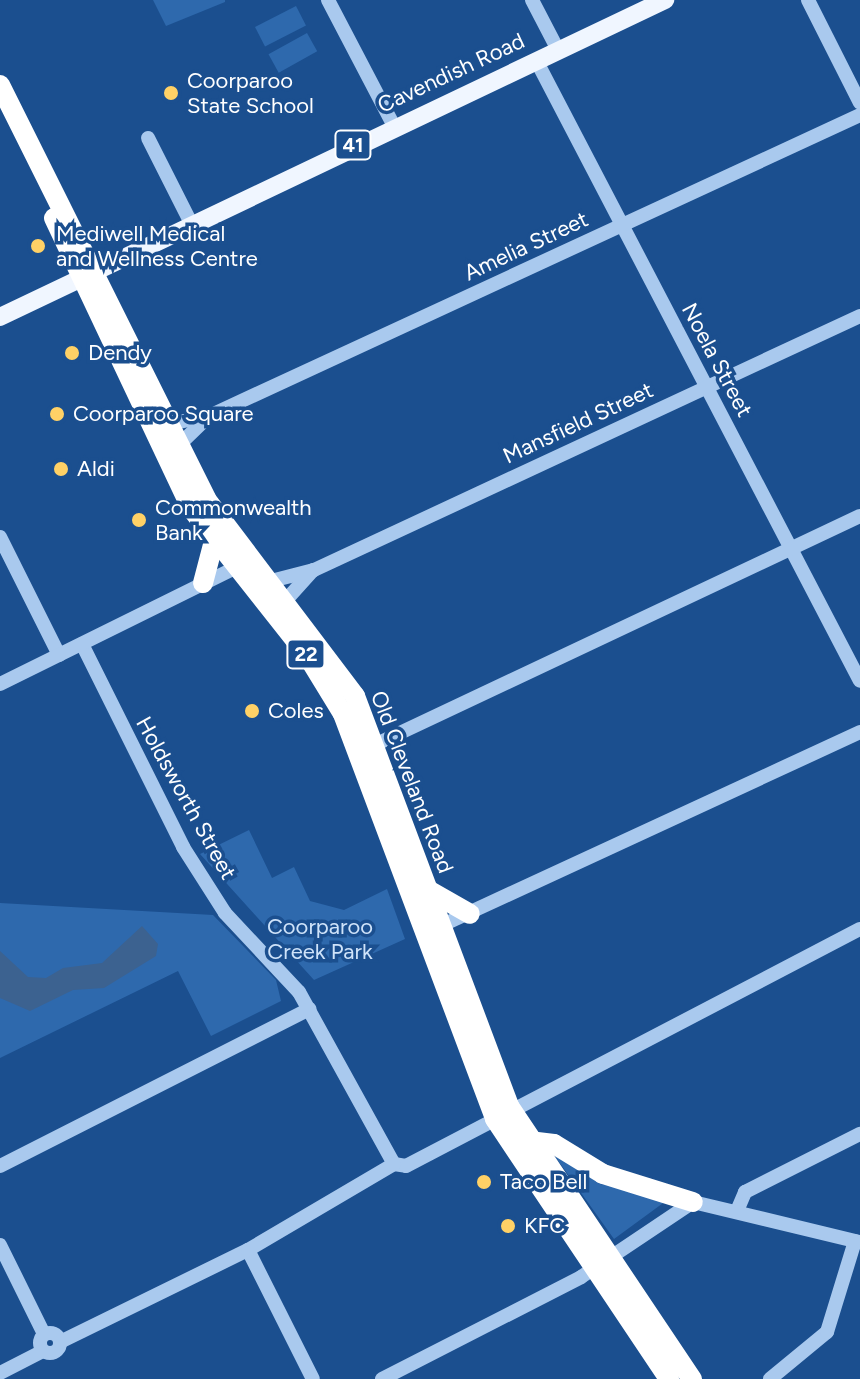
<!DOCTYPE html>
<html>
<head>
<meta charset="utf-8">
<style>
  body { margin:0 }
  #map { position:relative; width:860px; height:1379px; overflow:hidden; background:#1b4f8f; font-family:Figtree,sans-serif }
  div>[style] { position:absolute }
  .green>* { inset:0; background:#2e69ad; transform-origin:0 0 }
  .water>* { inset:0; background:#3c6290 }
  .minor>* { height:14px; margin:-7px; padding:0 7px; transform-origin:7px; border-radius:7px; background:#a9c9ee }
  .minor>.ring { margin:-7px; padding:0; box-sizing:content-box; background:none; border:14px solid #a9c9ee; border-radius:50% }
  .major>* { height:18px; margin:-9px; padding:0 9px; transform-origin:9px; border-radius:9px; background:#f0f6ff }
  .highway>* { height:20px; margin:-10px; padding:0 10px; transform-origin:10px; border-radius:10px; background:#fff }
  .dots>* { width:22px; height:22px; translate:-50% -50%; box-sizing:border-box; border:4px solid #1b4f8f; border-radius:50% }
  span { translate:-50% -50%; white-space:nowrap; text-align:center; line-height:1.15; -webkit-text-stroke:7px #1b4f8f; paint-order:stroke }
  .shield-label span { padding:2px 6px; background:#1b4f8f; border:2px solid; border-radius:6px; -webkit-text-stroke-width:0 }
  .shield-label { font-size:20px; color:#fff; font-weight:700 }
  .street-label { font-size:22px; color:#fff }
  .poi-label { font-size:22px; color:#fff }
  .left { translate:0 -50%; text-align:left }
  .park-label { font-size:22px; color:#cfe3fa }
</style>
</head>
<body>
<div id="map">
  <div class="green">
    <i style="clip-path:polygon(153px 0,225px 0,225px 2px,166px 26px)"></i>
    <i style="left:296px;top:6px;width:22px;height:46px;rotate:63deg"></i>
    <i style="left:307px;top:33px;width:21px;height:44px;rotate:61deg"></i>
    <i style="clip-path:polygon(249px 830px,272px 878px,294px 867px,310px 901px,344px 910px,387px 889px,405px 939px,314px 980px,200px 854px)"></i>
    <i style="clip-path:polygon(0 903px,213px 915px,276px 980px,281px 1001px,211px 1036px,178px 971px,0 1058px)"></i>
    <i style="clip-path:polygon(549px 1148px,600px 1184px,670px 1198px,614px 1239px)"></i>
  </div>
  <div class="water">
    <i style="clip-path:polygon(142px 926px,158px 944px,156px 956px,104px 988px,73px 990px,30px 1011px,0 998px,0 951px,28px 977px,46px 978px,63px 968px,102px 963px)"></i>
  </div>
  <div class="minor">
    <i style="left:328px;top:0;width:142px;rotate:62.4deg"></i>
    <i style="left:532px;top:0;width:56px;rotate:62.5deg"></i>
    <i style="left:808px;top:0;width:115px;rotate:63.2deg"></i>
    <i style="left:536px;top:60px;width:700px;rotate:62.45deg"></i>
    <i style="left:148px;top:138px;width:93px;rotate:63.2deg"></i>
    <i style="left:169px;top:424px;width:41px;rotate:-11.3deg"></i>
    <i style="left:179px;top:445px;width:42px;rotate:-44deg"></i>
    <i style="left:209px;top:416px;width:717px;rotate:-24.81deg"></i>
    <i style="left:0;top:537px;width:132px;rotate:63.4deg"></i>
    <i style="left:271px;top:581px;width:44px;rotate:-14.3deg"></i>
    <i style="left:314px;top:570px;width:602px;rotate:-24.95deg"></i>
    <i style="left:287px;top:599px;width:39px;rotate:-48deg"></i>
    <i style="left:82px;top:644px;width:227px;rotate:63.5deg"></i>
    <i style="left:183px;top:847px;width:78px;rotate:57.5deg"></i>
    <i style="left:225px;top:913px;width:108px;rotate:46.9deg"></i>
    <i style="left:299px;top:992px;width:196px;rotate:61.1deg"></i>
    <i style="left:0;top:684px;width:271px;rotate:-26.3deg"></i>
    <i style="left:368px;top:748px;width:544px;rotate:-25.25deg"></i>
    <i style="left:436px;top:928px;width:467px;rotate:-24.8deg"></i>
    <i style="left:394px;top:1164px;width:12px;rotate:9deg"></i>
    <i style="left:406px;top:1166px;width:512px;rotate:-27.57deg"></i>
    <i style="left:0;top:1166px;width:347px;rotate:-26.9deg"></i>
    <i style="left:737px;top:1211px;width:21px;rotate:-67deg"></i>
    <i style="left:745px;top:1192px;width:129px;rotate:-26.8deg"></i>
    <i style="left:0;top:1245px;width:99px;rotate:63.7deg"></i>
    <i style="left:248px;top:1250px;width:144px;rotate:63.3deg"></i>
    <i class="ring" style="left:40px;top:1333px;width:6px;height:6px"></i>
    <i style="left:60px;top:1342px;width:209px;rotate:-26.1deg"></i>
    <i style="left:248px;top:1250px;width:169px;rotate:-30.5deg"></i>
    <i style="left:0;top:1373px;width:48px;rotate:-27.1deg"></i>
    <i style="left:382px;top:1379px;width:224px;rotate:-27.1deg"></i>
    <i style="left:581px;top:1277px;width:135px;rotate:-33.8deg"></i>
    <i style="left:693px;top:1202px;width:172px;rotate:13.5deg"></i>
    <i style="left:770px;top:1379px;width:74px;rotate:-39.5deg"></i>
    <i style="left:827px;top:1332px;width:95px;rotate:-72.9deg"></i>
  </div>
  <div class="major">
    <i style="left:0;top:317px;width:737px;rotate:-25.49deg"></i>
  </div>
  <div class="highway">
    <i style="left:0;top:85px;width:462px;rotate:63.5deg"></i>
    <i style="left:206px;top:499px;width:247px;rotate:52.9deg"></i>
    <i style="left:355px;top:696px;width:438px;rotate:69.4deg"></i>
    <i style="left:509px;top:1106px;width:329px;rotate:56.2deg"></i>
    <i style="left:54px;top:218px;width:321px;rotate:64.7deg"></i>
    <i style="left:191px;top:508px;width:187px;rotate:51.7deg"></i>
    <i style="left:307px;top:655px;width:69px;rotate:58.6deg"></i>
    <i style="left:343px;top:714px;width:433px;rotate:69.4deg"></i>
    <i style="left:495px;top:1119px;width:313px;rotate:56.2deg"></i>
    <i style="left:203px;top:583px;width:43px;rotate:-75.3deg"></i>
    <i style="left:428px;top:890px;width:48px;rotate:29.7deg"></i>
    <i style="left:529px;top:1141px;width:25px;rotate:7deg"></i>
    <i style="left:554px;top:1144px;width:57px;rotate:31.5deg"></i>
    <i style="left:603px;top:1174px;width:94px;rotate:17.3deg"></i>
  </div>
  <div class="dots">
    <i style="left:171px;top:93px;background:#ffd166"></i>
    <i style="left:38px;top:246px;background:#ffd166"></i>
    <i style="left:72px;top:353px;background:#ffd166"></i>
    <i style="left:57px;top:414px;background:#ffd166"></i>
    <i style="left:61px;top:469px;background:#ffd166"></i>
    <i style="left:139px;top:520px;background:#ffd166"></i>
    <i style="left:252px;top:711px;background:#ffd166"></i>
    <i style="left:484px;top:1182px;background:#ffd166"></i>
    <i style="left:508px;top:1226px;background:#ffd166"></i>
  </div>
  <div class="shield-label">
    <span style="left:353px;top:145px">41</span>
    <span style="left:306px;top:654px">22</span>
  </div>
  <div class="street-label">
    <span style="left:451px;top:73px;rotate:-25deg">Cavendish Road</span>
    <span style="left:526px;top:246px;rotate:-25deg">Amelia Street</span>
    <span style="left:717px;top:360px;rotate:62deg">Noela Street</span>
    <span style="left:578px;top:423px;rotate:-25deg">Mansfield Street</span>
    <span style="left:412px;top:782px;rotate:69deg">Old Cleveland Road</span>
    <span style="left:186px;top:798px;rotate:61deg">Holdsworth Street</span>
  </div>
  <div class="poi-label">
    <span class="left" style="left:187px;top:93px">Coorparoo<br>State School</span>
    <span class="left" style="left:56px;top:246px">Mediwell Medical<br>and Wellness Centre</span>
    <span class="left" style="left:88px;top:353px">Dendy</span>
    <span class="left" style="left:73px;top:414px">Coorparoo Square</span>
    <span class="left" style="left:77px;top:469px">Aldi</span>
    <span class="left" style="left:155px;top:520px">Commonwealth<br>Bank</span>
    <span class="left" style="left:268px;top:711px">Coles</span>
    <span class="left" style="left:500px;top:1182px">Taco Bell</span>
    <span class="left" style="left:524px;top:1226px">KFC</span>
  </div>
  <div class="park-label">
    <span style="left:320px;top:939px">Coorparoo<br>Creek Park</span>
  </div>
</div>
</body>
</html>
